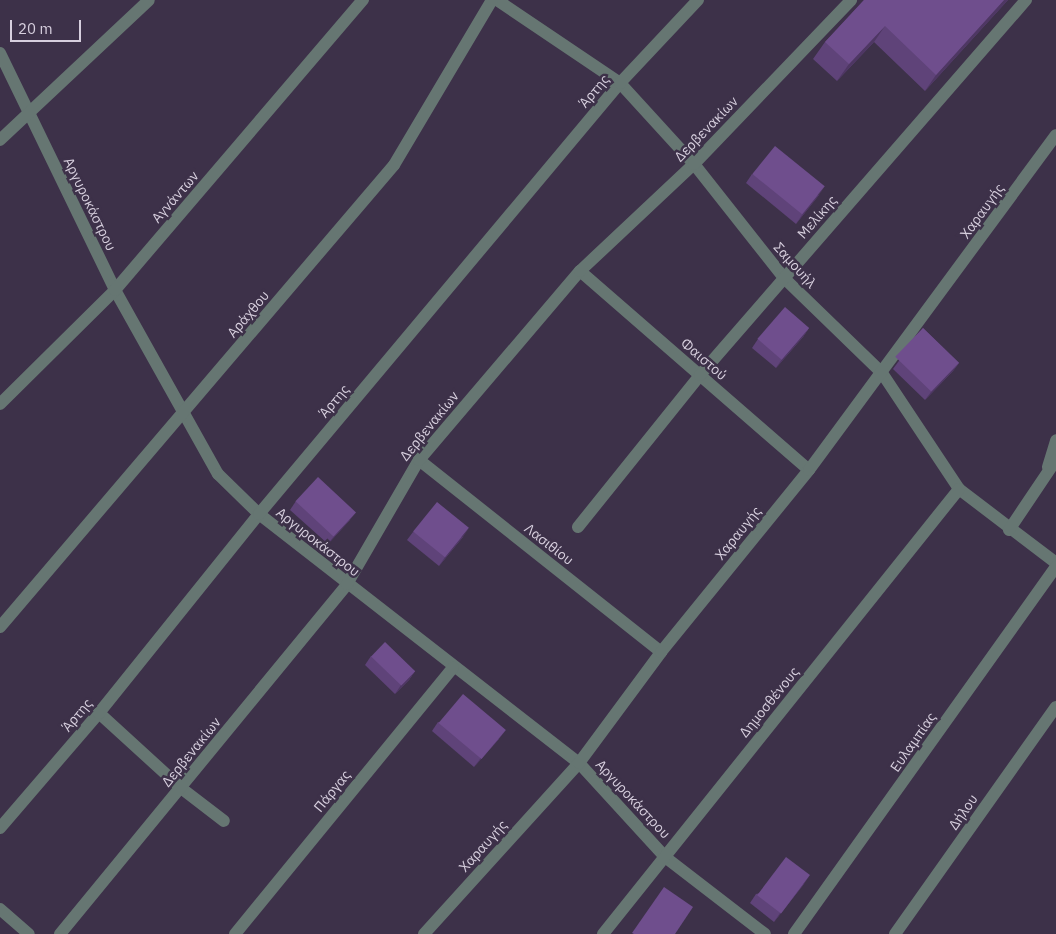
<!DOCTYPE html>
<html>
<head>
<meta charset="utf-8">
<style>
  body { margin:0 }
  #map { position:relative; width:1056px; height:934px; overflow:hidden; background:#3d3149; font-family:"IBM Plex Sans",sans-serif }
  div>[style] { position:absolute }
  .minor>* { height:12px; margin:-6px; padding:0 6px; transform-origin:6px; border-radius:6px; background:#667672 }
  .wall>* { inset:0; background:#5f4379 }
  .shaded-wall>* { inset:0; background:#4e3763 }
  .building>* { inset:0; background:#6f4e8d; transform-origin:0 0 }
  span { translate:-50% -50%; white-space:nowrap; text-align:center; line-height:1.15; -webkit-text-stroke:5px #3d3149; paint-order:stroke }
  .street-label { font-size:14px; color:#d7cfde }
  .scale { position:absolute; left:10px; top:20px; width:71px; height:22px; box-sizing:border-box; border:2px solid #d7cfde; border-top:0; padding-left:6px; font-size:15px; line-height:18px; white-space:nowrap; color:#d7cfde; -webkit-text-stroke:4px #3d3149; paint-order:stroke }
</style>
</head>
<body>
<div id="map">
  <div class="minor">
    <i style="left:497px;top:0;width:148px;rotate:34deg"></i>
    <i style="left:620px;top:83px;width:110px;rotate:47.6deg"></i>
    <i style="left:694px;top:164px;width:145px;rotate:51.7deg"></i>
    <i style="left:784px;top:278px;width:136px;rotate:44.1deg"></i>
    <i style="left:882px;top:373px;width:139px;rotate:56.4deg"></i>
    <i style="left:959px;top:489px;width:122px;rotate:37.3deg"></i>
    <i style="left:0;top:53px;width:263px;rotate:64.1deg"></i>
    <i style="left:115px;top:290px;width:211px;rotate:60.8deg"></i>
    <i style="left:218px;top:474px;width:57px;rotate:44.3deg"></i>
    <i style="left:259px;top:514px;width:405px;rotate:37.9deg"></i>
    <i style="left:579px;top:763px;width:127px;rotate:47.5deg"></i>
    <i style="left:665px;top:857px;width:126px;rotate:37.6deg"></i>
    <i style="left:0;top:140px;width:204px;rotate:-43.2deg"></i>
    <i style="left:580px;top:271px;width:303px;rotate:41deg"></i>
    <i style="left:0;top:404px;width:162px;rotate:-44.7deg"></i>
    <i style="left:115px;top:290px;width:382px;rotate:-49.5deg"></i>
    <i style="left:419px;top:460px;width:309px;rotate:38.4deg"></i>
    <i style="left:1048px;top:467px;width:28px;rotate:-73deg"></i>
    <i style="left:578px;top:527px;width:195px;rotate:-51.2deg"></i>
    <i style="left:700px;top:375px;width:497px;rotate:-49deg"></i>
    <i style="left:1009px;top:530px;width:84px;rotate:-56.1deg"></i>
    <i style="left:0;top:627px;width:607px;rotate:-49.54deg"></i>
    <i style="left:394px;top:165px;width:192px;rotate:-59.3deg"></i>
    <i style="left:99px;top:713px;width:111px;rotate:42.4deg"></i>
    <i style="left:181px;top:788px;width:54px;rotate:37.5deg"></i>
    <i style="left:0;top:828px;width:152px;rotate:-49.3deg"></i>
    <i style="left:99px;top:713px;width:255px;rotate:-51.2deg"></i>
    <i style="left:259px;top:514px;width:562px;rotate:-50.05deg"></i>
    <i style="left:620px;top:83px;width:114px;rotate:-46.8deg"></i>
    <i style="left:0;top:909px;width:38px;rotate:41deg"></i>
    <i style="left:60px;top:934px;width:453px;rotate:-50.6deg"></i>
    <i style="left:347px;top:584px;width:143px;rotate:-59.9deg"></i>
    <i style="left:419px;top:460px;width:248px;rotate:-49.6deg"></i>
    <i style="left:580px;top:271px;width:156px;rotate:-43.2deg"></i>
    <i style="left:694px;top:164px;width:227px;rotate:-46.2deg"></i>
    <i style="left:235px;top:934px;width:344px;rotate:-50.7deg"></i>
    <i style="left:424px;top:934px;width:231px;rotate:-47.8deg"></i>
    <i style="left:579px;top:763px;width:138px;rotate:-53.5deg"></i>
    <i style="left:661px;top:652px;width:235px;rotate:-50.9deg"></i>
    <i style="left:809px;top:470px;width:416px;rotate:-53.6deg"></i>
    <i style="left:603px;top:934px;width:570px;rotate:-51.34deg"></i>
    <i style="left:794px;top:934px;width:451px;rotate:-54.5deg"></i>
    <i style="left:895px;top:934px;width:278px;rotate:-54.7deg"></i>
  </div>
  <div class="wall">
    <i style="clip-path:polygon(864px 0,1008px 0,925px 91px,874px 42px,837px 81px,813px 59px,825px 42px)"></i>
    <i style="clip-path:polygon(752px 174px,819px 195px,796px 224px,746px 183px)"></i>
    <i style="clip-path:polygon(809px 328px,803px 337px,776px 368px,752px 348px,758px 339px)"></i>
    <i style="clip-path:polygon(923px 328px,959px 363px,953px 371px,925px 400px,893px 369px)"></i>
    <i style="clip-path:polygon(296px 501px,350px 520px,328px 544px,290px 510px)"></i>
    <i style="clip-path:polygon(413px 532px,463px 537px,439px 566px,407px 540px)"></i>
    <i style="clip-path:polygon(371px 656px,415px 671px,409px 680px,395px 694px,365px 665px)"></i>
    <i style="clip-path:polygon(438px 722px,499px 739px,474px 767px,432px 731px)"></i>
    <i style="clip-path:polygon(804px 884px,774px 922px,750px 903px,756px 894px)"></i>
  </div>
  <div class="shaded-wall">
    <i style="clip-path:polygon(1004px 0,1008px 0,925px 91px,936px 75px)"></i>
    <i style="clip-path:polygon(885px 26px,874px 42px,837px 81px,849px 64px)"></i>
    <i style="clip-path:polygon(825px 186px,819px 195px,796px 224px,802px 215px)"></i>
    <i style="clip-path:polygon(809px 328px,803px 337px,776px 368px,782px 359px)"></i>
    <i style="clip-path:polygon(959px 363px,953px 371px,925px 400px,931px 392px)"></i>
    <i style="clip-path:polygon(356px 512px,350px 520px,328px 544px,334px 536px)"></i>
    <i style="clip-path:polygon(469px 528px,463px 537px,439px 566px,445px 557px)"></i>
    <i style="clip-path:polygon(415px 671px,409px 680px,395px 694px,401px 685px)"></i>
    <i style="clip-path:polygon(506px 730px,499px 739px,474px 767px,480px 759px)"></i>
    <i style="clip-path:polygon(810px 875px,804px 884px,774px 922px,780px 913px)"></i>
  </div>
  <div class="building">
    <i style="clip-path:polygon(864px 0,1004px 0,936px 75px,885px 26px,849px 64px,825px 42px)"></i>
    <i style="left:775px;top:146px;width:64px;height:36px;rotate:39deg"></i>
    <i style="left:785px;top:307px;width:32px;height:42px;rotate:41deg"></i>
    <i style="left:923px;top:328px;width:50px;height:40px;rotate:44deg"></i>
    <i style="left:318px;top:477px;width:52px;height:33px;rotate:43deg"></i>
    <i style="left:437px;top:502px;width:41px;height:38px;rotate:39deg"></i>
    <i style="left:385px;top:642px;width:42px;height:20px;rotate:44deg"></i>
    <i style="left:463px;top:694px;width:56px;height:38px;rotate:40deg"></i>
    <i style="left:786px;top:857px;width:30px;height:48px;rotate:37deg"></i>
    <i style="clip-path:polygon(664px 887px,693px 907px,675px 934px,634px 934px,632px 933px)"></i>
  </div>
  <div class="street-label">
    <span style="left:594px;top:91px;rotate:-50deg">Άρτης</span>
    <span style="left:706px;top:129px;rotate:-46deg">Δερβενακίων</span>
    <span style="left:175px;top:197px;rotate:-49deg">Αγνάντων</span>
    <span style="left:90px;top:204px;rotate:64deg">Αργυροκάστρου</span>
    <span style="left:982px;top:211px;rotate:-54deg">Χαραυγής</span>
    <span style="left:817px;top:217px;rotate:-49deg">Μελίκης</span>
    <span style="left:795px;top:265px;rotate:48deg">Σαμουήλ</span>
    <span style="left:248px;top:314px;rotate:-50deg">Αράχθου</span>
    <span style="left:704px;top:359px;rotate:41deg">Φαιστού</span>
    <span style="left:334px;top:401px;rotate:-50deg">Άρτης</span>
    <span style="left:429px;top:426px;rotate:-51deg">Δερβενακίων</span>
    <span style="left:738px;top:533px;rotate:-51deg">Χαραυγής</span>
    <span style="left:318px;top:542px;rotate:38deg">Αργυροκάστρου</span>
    <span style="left:549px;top:544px;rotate:38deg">Λασιθίου</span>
    <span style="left:769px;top:702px;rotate:-51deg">Δημοσθένους</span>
    <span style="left:77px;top:715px;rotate:-50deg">Άρτης</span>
    <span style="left:913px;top:742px;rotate:-55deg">Ευλαμπίας</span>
    <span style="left:191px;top:752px;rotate:-51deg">Δερβενακίων</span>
    <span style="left:332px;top:791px;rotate:-51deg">Πάργας</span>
    <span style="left:633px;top:799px;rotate:47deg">Αργυροκάστρου</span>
    <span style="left:963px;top:812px;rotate:-55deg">Δήλου</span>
    <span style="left:483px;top:846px;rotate:-48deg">Χαραυγής</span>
  </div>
  <div class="scale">20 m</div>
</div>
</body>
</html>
